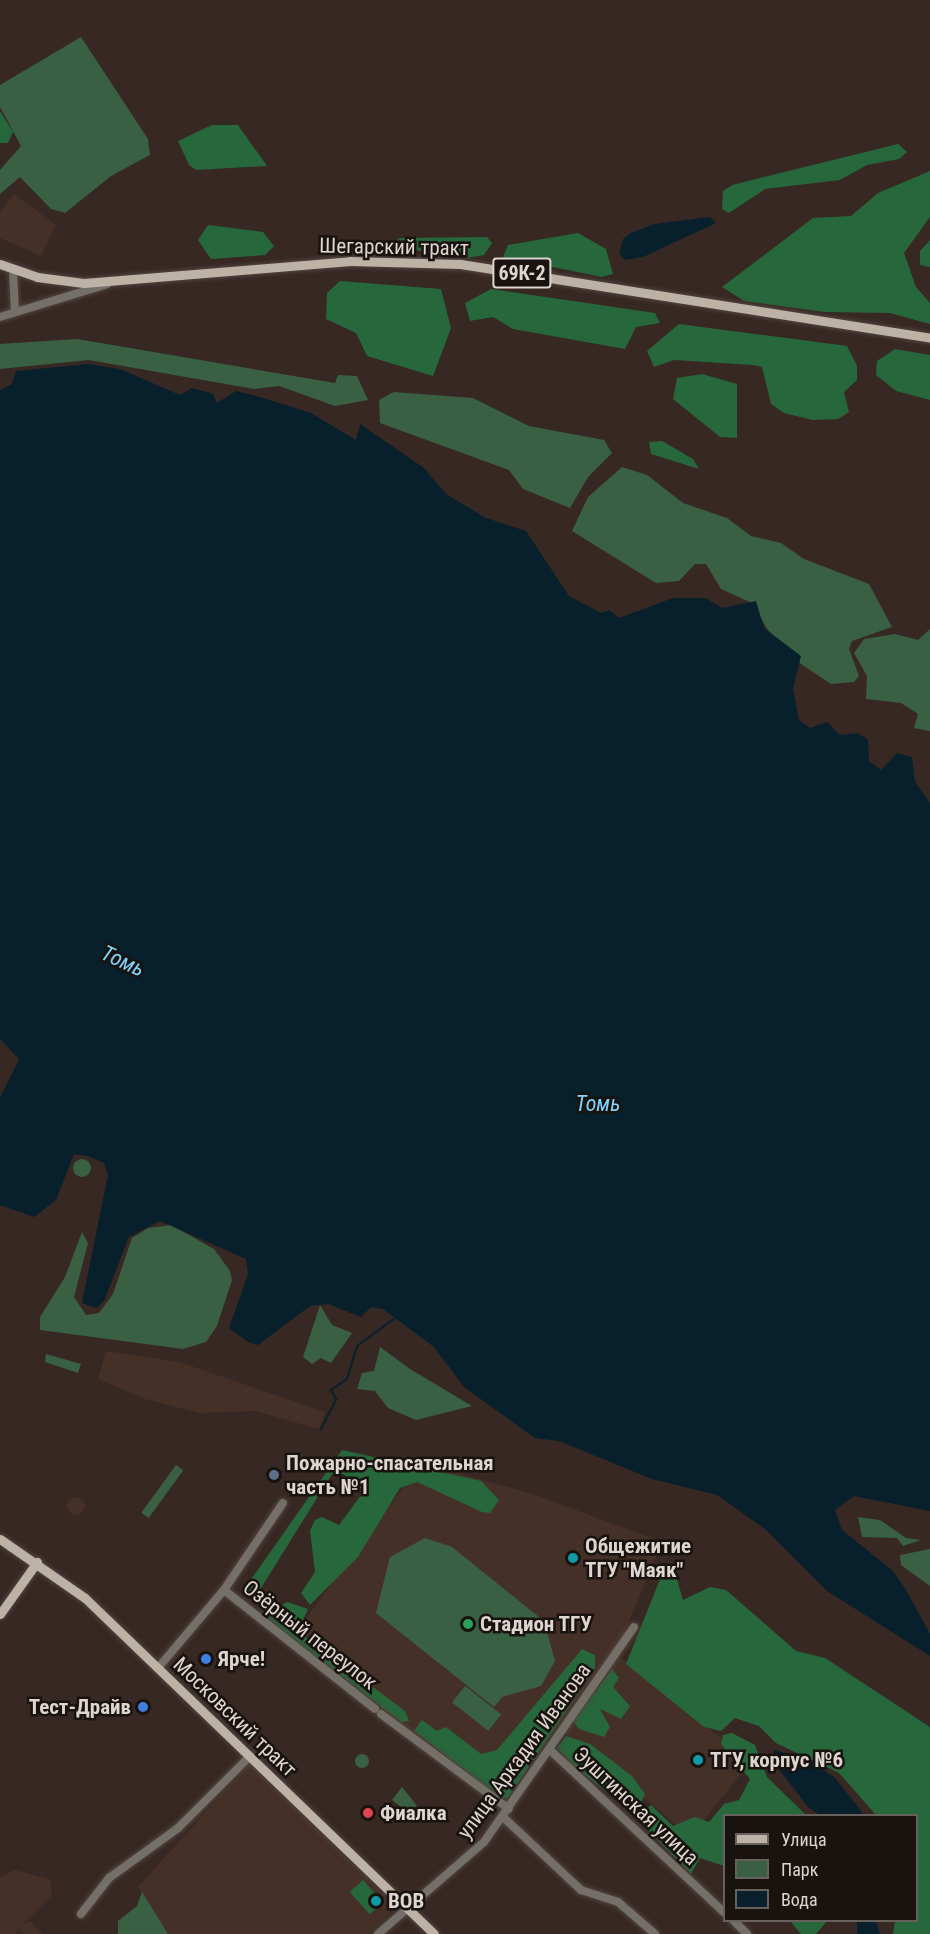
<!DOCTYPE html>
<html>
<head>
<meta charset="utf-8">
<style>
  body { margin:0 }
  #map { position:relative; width:930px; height:1934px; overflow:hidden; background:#372823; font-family:"Roboto Condensed",sans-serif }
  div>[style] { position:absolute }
  .built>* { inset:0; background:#453028; transform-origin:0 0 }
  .round { border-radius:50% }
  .green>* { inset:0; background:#3a6044; transform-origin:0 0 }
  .forest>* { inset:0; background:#27673c; transform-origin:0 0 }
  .water>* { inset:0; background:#07202c }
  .stream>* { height:2px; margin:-1px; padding:0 1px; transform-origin:1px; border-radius:1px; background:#07202c }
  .roads { filter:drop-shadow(0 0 2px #52443f) drop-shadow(0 0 2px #52443f) }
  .minor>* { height:8px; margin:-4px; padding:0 4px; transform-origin:4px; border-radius:4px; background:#746f69 }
  .major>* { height:9px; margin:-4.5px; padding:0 4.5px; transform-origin:4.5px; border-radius:4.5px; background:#bdb2a6 }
  .dots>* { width:16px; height:16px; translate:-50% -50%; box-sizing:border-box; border:3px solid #191310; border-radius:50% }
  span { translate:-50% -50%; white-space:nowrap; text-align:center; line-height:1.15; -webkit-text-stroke:5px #191310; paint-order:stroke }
  .shield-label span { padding:2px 4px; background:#191310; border:2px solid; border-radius:4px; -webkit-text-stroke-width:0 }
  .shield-label { font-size:20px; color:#ded4d0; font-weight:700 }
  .street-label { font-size:21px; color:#ded4d0 }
  .poi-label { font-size:21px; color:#ded4d0; font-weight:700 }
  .left { translate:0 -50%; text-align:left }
  .right { translate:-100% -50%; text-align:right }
  .water-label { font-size:22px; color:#7fd3fc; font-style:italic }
  .legend { position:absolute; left:723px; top:1814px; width:195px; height:108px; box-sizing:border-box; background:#191310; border:2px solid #68605d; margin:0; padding:8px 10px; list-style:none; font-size:18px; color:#ded4d0 }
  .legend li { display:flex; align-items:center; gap:12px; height:30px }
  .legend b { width:30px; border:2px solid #68605d }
</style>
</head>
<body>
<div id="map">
  <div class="built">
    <i style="clip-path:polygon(14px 194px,56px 225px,41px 256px,0 238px,0 212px)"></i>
    <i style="clip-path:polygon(106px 1351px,179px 1362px,325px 1412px,319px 1429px,255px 1411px,200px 1413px,145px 1399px,98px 1379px)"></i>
    <i style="clip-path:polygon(421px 1463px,533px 1494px,662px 1542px,622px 1638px,507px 1805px,290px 1640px)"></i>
    <i class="round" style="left:67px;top:1497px;width:18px;height:18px"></i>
    <i style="left:619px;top:1656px;width:169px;height:95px;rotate:39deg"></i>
    <i style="clip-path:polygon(250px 1763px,390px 1901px,390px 1913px,369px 1934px,168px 1934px,138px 1887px)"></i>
    <i style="clip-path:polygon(15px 1870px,50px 1879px,52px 1895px,21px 1926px,30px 1921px,42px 1934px,24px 1934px,19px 1928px,15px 1934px,0 1934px,0 1877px)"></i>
  </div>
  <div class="green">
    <i style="clip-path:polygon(81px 37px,148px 139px,150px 155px,111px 176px,65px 213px,51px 209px,20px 177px,0 194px,0 170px,21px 146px,0 107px,0 85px)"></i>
    <i style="clip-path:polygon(77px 339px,335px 383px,338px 375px,357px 376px,368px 400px,335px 406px,279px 386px,254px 389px,89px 360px,0 369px,0 344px)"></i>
    <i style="clip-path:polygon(394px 392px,473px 398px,529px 426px,604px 440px,612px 453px,588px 477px,570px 508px,523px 489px,509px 470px,380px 423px,379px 400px)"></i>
    <i style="clip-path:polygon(622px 467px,647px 475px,683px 503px,727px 518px,751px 536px,781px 543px,804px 559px,869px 584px,892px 627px,852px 641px,849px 649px,859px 676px,854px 682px,831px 684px,801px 664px,768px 630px,752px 603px,721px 589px,706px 564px,695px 564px,679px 581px,656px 583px,572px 531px,588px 497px)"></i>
    <i style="clip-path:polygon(930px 629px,930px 731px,914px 728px,918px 714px,901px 703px,866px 699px,867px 676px,854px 653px,864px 639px,895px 634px,918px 640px)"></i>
    <i class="round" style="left:73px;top:1159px;width:18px;height:18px"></i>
    <i style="clip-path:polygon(171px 1225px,214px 1249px,230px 1271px,232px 1280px,217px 1326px,206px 1342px,183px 1349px,40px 1330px,40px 1317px,65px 1277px,82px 1232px,88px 1243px,74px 1297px,86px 1315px,99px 1313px,113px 1294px,132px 1238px,148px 1228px)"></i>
    <i style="clip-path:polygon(320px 1305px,332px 1325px,352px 1333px,331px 1363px,321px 1358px,312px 1364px,303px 1357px)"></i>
    <i style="clip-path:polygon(380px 1347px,410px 1369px,472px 1406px,416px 1420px,388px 1408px,375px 1391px,357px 1389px,362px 1373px,374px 1371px)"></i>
    <i style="clip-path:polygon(46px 1354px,81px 1364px,78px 1373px,45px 1362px)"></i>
    <i style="left:176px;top:1465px;width:9px;height:59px;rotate:36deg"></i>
    <i style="clip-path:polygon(858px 1517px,880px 1520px,906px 1538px,921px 1540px,903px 1546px,897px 1538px,862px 1537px)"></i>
    <i style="clip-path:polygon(425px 1538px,452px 1547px,544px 1621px,555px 1661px,541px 1686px,502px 1697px,494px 1707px,376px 1613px,390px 1557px)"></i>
    <i style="clip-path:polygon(930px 1549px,930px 1586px,901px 1565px,900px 1555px)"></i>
    <i style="left:465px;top:1686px;width:46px;height:21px;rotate:38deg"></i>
    <i class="round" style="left:355px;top:1754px;width:14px;height:14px"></i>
    <i style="clip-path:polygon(402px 1787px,418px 1807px,412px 1816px,392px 1800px)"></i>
    <i style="clip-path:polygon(142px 1892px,168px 1934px,118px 1934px,118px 1921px,137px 1906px)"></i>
  </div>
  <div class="forest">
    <i style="clip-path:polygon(0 111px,13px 132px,8px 143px,0 143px)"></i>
    <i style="clip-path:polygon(212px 125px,238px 125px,267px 166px,196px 170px,189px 165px,178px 141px)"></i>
    <i style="clip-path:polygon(898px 144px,907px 152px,899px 159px,867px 165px,840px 180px,765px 189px,729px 213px,722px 209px,723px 191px,732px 185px)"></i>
    <i style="clip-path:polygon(930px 171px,930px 217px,904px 253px,916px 287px,930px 303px,930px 324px,890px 313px,824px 312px,744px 301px,722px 287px,813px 218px,851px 216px,878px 193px)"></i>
    <i style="clip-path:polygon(208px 225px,263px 232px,274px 246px,265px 255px,211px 259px,198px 240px)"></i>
    <i style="clip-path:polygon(578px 233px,606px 249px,613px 274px,602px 277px,503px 257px,508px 245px)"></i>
    <i style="clip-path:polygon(487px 237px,492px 243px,484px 255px,468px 258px,388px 246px,400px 238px)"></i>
    <i style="clip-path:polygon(930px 240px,930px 267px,920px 265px,920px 251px)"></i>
    <i style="clip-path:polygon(340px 281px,441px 289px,451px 328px,433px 376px,367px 356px,356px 333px,326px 319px,327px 293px)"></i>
    <i style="clip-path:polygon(491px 289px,655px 313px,660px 323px,636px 327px,625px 349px,513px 329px,493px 317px,470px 321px,465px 303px)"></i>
    <i style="clip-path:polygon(679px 324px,847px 346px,857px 366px,857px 380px,844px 392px,849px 412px,838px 419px,813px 420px,784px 413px,771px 404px,762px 367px,753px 365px,674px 360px,654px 367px,647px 351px)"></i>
    <i style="clip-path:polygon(895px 349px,930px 355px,930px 400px,896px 391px,876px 375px,877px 361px)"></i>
    <i style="clip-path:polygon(702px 374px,737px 384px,737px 438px,720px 437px,673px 399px,677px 378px)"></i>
    <i style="clip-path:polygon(662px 441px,693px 459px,699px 469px,651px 454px,649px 442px)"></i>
    <i style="clip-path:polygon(342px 1450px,481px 1481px,499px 1500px,490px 1513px,482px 1512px,417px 1482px,400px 1488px,358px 1557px,310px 1605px,301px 1593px,315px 1572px,310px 1531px,315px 1520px,322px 1517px,339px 1525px,364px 1491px,343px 1474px,332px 1474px,256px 1596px,247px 1596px,245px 1588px)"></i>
    <i style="clip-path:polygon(665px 1567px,674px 1569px,683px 1600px,710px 1587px,726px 1590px,796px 1651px,825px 1658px,930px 1727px,930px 1934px,893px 1934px,895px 1921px,916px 1920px,916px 1816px,876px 1815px,839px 1773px,776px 1743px,759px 1726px,735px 1718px,721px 1731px,704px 1727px,626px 1664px)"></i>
    <i style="clip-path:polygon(287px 1602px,308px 1609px,298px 1631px,405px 1711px,409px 1721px,401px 1722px,269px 1621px,270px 1612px)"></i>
    <i style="clip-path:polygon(582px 1649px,595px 1655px,595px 1668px,508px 1798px,500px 1798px,414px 1731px,422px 1720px,437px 1731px,446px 1727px,481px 1754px,497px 1750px)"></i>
    <i style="clip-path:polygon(612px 1669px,619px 1678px,613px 1687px,630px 1706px,621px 1719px,600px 1709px,610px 1727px,604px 1737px,579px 1729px,573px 1721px)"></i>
    <i style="clip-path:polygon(732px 1733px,755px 1745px,767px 1777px,806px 1815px,724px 1816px,724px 1866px,700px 1858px,691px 1874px,636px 1818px,651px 1805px,673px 1826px,695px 1817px,709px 1822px,724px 1804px,739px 1800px,750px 1779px,721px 1744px,723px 1735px)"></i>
    <i style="clip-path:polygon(566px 1736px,590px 1744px,632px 1776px,645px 1794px,640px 1805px,629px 1809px,574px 1767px,557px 1748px)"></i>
    <i style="left:363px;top:1880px;width:30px;height:18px;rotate:48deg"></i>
    <i style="clip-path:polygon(790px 1921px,790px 1920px,827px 1921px,816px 1934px,801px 1934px)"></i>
  </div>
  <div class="water">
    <i style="clip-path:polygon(710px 217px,716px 223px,643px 257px,625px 260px,619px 254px,623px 239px,631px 233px,654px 224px)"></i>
    <i style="clip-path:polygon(88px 364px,120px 369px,180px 395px,192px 388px,213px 394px,217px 403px,236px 391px,260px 397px,311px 413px,356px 440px,360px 424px,424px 468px,446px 494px,486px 518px,526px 531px,569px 596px,601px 613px,609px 610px,619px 618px,673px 598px,705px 598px,722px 608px,756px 601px,764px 628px,801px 656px,793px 689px,799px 720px,810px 728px,827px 722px,840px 735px,858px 733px,868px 740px,869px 761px,881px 770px,897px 753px,912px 757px,915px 782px,930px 803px,930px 1511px,854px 1496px,835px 1510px,842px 1530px,893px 1571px,906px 1590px,930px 1634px,930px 1656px,827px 1591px,765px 1529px,717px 1495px,652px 1479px,559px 1441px,535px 1438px,464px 1387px,434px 1347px,383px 1309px,371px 1307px,361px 1317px,328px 1304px,310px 1306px,258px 1345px,248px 1342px,229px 1328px,248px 1274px,246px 1259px,160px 1221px,129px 1237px,104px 1301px,96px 1308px,82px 1303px,108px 1175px,104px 1163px,88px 1156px,74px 1154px,56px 1200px,34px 1217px,0 1205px,0 1098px,19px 1059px,0 1039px,0 390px,12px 384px,16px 371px)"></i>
    <i style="clip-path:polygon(774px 1750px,806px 1758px,835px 1778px,864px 1815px,820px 1815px,808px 1807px,774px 1763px)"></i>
    <i style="clip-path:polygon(857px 1921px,876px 1921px,880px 1934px,857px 1934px)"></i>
  </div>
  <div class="stream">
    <i style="left:321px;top:1429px;width:34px;rotate:-63deg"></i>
    <i style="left:336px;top:1399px;width:10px;rotate:-119deg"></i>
    <i style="left:331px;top:1390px;width:19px;rotate:-35deg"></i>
    <i style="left:347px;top:1379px;width:34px;rotate:-73deg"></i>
    <i style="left:357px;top:1346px;width:47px;rotate:-36.4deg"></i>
  </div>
  <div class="roads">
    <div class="minor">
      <i style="left:13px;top:270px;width:42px;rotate:87.3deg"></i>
      <i style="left:0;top:317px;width:112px;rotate:-17.1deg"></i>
      <i style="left:224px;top:1590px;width:192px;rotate:38.2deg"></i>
      <i style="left:158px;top:1668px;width:102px;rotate:-49.8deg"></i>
      <i style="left:224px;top:1590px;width:105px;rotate:-55.9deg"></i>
      <i style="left:381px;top:1714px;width:159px;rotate:36.6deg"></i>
      <i style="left:550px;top:1750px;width:238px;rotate:43deg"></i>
      <i style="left:503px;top:1817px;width:107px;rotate:43.1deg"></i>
      <i style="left:581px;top:1890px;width:39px;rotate:18deg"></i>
      <i style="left:618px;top:1902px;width:49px;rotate:40.9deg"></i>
      <i style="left:81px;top:1914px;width:46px;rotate:-52.1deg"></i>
      <i style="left:109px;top:1878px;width:85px;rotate:-35.9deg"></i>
      <i style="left:178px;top:1828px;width:102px;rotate:-45deg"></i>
      <i style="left:733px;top:1920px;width:20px;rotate:45deg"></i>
      <i style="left:378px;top:1934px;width:140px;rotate:-41deg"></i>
      <i style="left:484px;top:1842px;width:262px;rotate:-55.1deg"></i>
    </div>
    <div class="major">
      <i style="left:0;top:264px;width:39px;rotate:19deg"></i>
      <i style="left:37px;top:277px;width:47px;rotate:7.3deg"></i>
      <i style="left:84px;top:283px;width:267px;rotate:-4.7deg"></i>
      <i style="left:350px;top:261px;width:110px;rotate:1.6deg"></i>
      <i style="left:460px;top:264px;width:476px;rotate:8.9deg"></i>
      <i style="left:0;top:1539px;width:103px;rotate:34.8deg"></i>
      <i style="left:85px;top:1598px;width:484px;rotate:43.9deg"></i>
      <i style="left:0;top:1614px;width:64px;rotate:-54.6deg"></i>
    </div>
  </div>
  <div class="dots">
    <i style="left:274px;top:1475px;background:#5c6f8a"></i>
    <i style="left:573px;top:1558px;background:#0f9aa8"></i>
    <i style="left:468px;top:1624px;background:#2e9e5b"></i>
    <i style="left:206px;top:1659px;background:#3f7fe0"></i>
    <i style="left:143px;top:1707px;background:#3f7fe0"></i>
    <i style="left:698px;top:1760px;background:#0f9aa8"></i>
    <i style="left:368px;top:1813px;background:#e0444e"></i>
    <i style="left:376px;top:1901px;background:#0f9aa8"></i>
  </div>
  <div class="shield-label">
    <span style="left:522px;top:273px">69К-2</span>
  </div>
  <div class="street-label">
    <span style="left:394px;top:247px;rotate:1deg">Шегарский тракт</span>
    <span style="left:310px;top:1635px;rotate:38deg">Озёрный переулок</span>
    <span style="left:235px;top:1717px;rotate:44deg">Московский тракт</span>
    <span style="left:524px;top:1751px;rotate:-54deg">улица Аркадия Иванова</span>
    <span style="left:636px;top:1806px;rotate:43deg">Эуштинская улица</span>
  </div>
  <div class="poi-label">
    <span class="left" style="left:286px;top:1475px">Пожарно-спасательная<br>часть №1</span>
    <span class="left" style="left:585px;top:1558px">Общежитие<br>ТГУ "Маяк"</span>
    <span class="left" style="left:480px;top:1624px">Стадион ТГУ</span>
    <span class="left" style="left:218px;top:1659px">Ярче!</span>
    <span class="right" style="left:131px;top:1707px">Тест-Драйв</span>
    <span class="left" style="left:710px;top:1760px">ТГУ, корпус №6</span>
    <span class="left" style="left:380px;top:1813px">Фиалка</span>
    <span class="left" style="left:388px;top:1901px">ВОВ</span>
  </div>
  <div class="water-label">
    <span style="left:123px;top:961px;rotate:25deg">Томь</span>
    <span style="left:598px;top:1104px">Томь</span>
  </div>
  <ul class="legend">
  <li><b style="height:8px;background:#bdb2a6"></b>Улица</li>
  <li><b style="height:16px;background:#3a6044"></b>Парк</li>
  <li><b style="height:16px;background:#07202c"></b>Вода</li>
  </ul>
</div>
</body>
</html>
